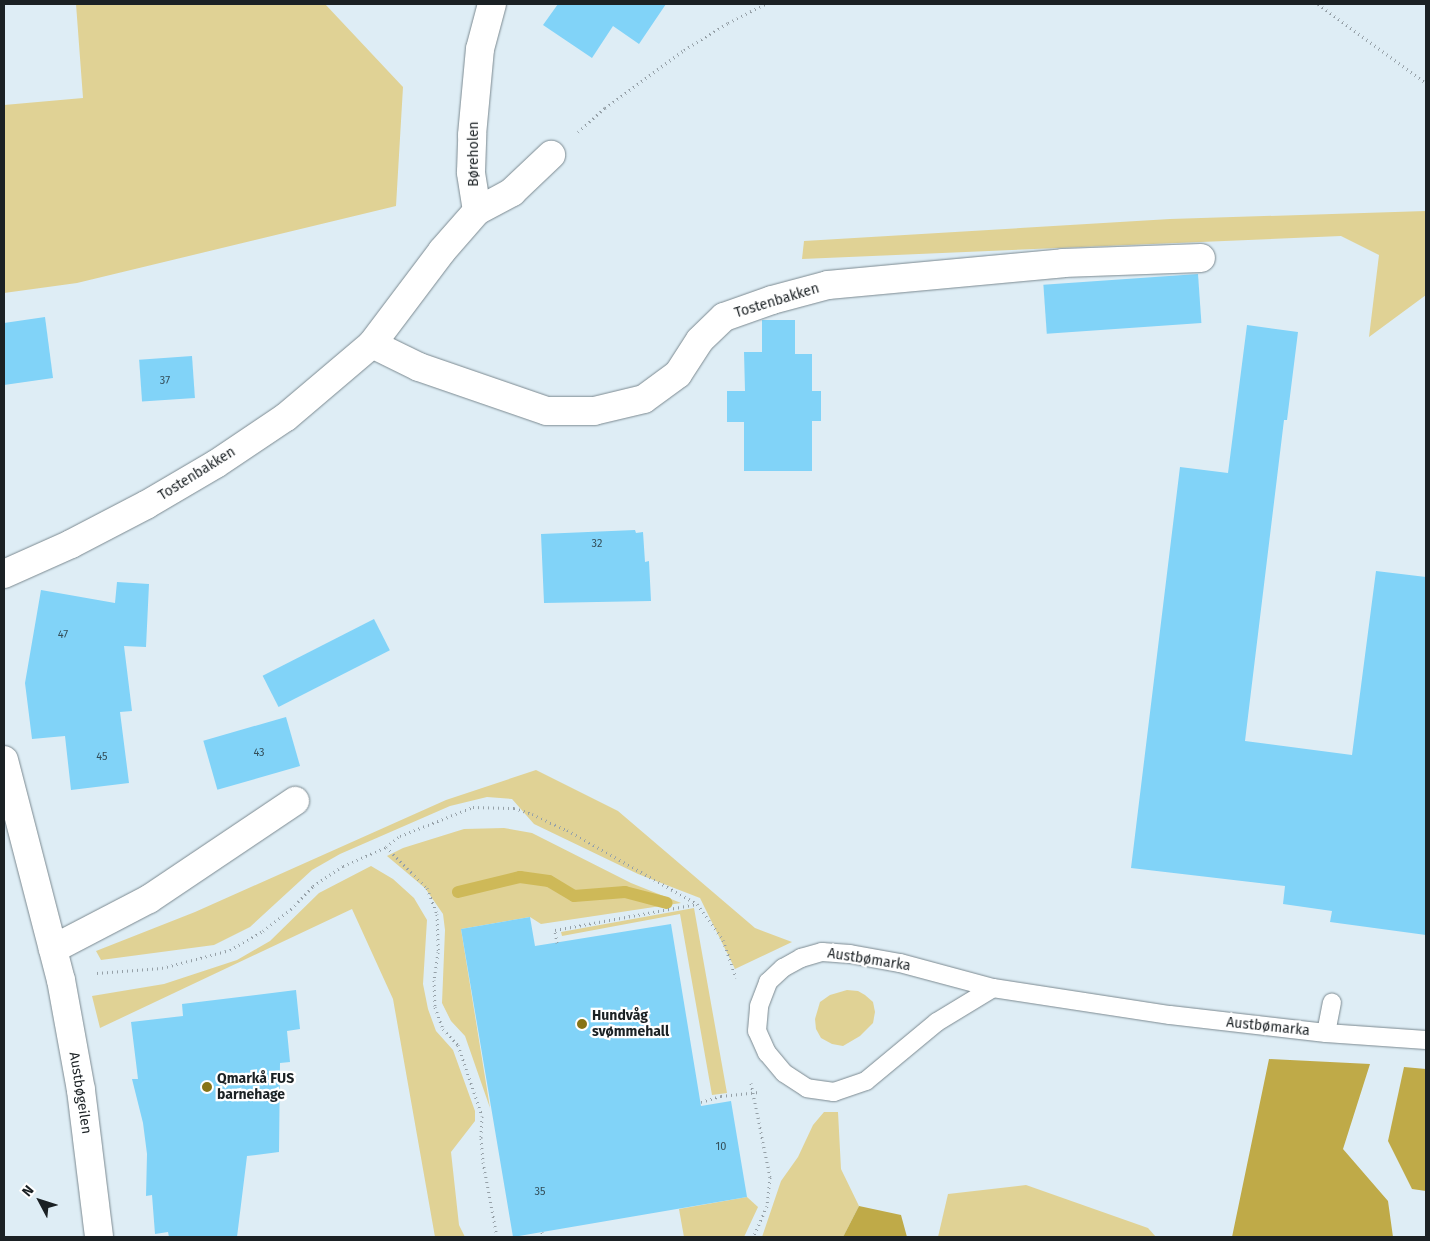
<!DOCTYPE html>
<html>
<head>
<meta charset="utf-8">
<style>
  body { margin:0 }
  #map { position:relative; width:1430px; height:1241px; overflow:hidden; background:#deedf5; font-family:"Fira Sans",sans-serif }
  div>[style] { position:absolute }
  .green>* { inset:0; background:#e0d295 }
  .forest>* { inset:0; background:#bfaa48 }
  .stream>* { height:12px; margin:-6px; padding:0 6px; transform-origin:6px; border-radius:6px; background:#ceb958 }
  .building>* { inset:0; background:#81d3f8; transform-origin:0 0 }
  .path>* { height:3px; margin-top:-1.5px; transform-origin:0; background:repeating-linear-gradient(90deg,#96a1a8 0 1px,transparent 0 5px) }
  .roads { filter:drop-shadow(0 0 1px #7b8990) drop-shadow(0 0 1px #7b8990) }
  .lane>* { height:18px; margin:-9px; padding:0 9px; transform-origin:9px; border-radius:9px; background:#fff }
  .street>* { height:28px; margin:-14px; padding:0 14px; transform-origin:14px; border-radius:14px; background:#fff }
  .dots>* { width:14px; height:14px; translate:-50% -50%; box-sizing:border-box; border:2px solid #fff; border-radius:50% }
  span { translate:-50% -50%; white-space:nowrap; text-align:center; line-height:1.15; -webkit-text-stroke:4.5px #fff; paint-order:stroke }
  .number-label { font-size:11px; color:#344e59 }
  .number-label span { -webkit-text-stroke-width:0 }
  .street-label { font-size:14px; color:#1b2124 }
  .poi-label { font-size:14px; color:#1b2124; font-weight:700 }
  .left { translate:0 -50%; text-align:left }
  .frame { position:absolute; inset:0; border:5px solid #1b2124; pointer-events:none }
  .north { position:absolute; left:15px; top:1176px; width:50px; height:50px; -webkit-text-stroke:4px #fff; paint-order:stroke; rotate:310deg; font-size:14px; font-weight:700; line-height:20px; text-align:center; color:#1b2124 }
  .north::after { content:''; display:block; margin:auto; width:18px; height:22px; background:#1b2124; clip-path:polygon(50% 0,100% 100%,50% 72%,0 100%) }
</style>
</head>
<body>
<div id="map">
  <div class="green">
    <i style="clip-path:polygon(76px 4px,325px 4px,403px 87px,396px 206px,77px 283px,4px 293px,4px 105px,83px 98px)"></i>
    <i style="clip-path:polygon(1426px 211px,1426px 295px,1369px 337px,1379px 255px,1341px 236px,802px 259px,804px 241px,1170px 219px)"></i>
    <i style="clip-path:polygon(536px 770px,618px 811px,755px 928px,792px 942px,735px 969px,700px 898px,638px 874px,534px 824px,512px 799px,487px 797px,450px 806px,340px 854px,312px 870px,250px 927px,214px 945px,101px 960px,96px 951px,195px 912px,446px 800px)"></i>
    <i style="clip-path:polygon(504px 828px,532px 833px,631px 883px,681px 903px,541px 924px,530px 917px,461px 929px,490px 1108px,465px 1036px,451px 1021px,442px 1003px,445px 930px,443px 914px,425px 888px,387px 856px,403px 848px,464px 829px)"></i>
    <i style="clip-path:polygon(371px 866px,393px 879px,414px 898px,427px 920px,423px 984px,428px 1009px,436px 1031px,453px 1050px,475px 1111px,475px 1121px,451px 1152px,459px 1225px,465px 1237px,435px 1237px,393px 999px,352px 909px,100px 1028px,92px 996px,164px 984px,237px 960px,270px 941px,319px 893px)"></i>
    <i style="clip-path:polygon(694px 908px,727px 1093px,712px 1095px,680px 914px,562px 936px,561px 932px)"></i>
    <i style="clip-path:polygon(847px 990px,858px 991px,865px 995px,873px 1002px,875px 1012px,873px 1023px,860px 1036px,843px 1046px,832px 1044px,821px 1038px,816px 1029px,815px 1019px,820px 1002px,830px 995px)"></i>
    <i style="clip-path:polygon(824px 1112px,838px 1112px,841px 1169px,859px 1206px,843px 1237px,762px 1237px,781px 1181px,798px 1157px,813px 1125px)"></i>
    <i style="clip-path:polygon(1026px 1185px,1148px 1228px,1156px 1237px,938px 1237px,948px 1194px)"></i>
    <i style="clip-path:polygon(747px 1197px,758px 1207px,744px 1237px,684px 1237px,679px 1209px)"></i>
  </div>
  <div class="forest">
    <i style="clip-path:polygon(1269px 1059px,1370px 1064px,1343px 1149px,1388px 1201px,1393px 1237px,1232px 1237px)"></i>
    <i style="clip-path:polygon(1404px 1067px,1426px 1069px,1426px 1191px,1412px 1189px,1388px 1141px)"></i>
    <i style="clip-path:polygon(859px 1206px,901px 1215px,907px 1237px,843px 1237px)"></i>
  </div>
  <div class="stream">
    <i style="left:458px;top:892px;width:64px;rotate:-13.6deg"></i>
    <i style="left:520px;top:877px;width:29px;rotate:8deg"></i>
    <i style="left:549px;top:881px;width:29px;rotate:31deg"></i>
    <i style="left:574px;top:896px;width:51px;rotate:-4.5deg"></i>
    <i style="left:625px;top:892px;width:43px;rotate:14.7deg"></i>
  </div>
  <div class="building">
    <i style="clip-path:polygon(558px 4px,666px 4px,639px 44px,613px 26px,592px 58px,543px 25px)"></i>
    <i style="left:1198px;top:274px;width:49px;height:155px;rotate:86deg"></i>
    <i style="clip-path:polygon(45px 317px,53px 378px,4px 385px,4px 323px)"></i>
    <i style="clip-path:polygon(762px 320px,795px 320px,795px 354px,812px 354px,812px 391px,821px 391px,821px 421px,812px 421px,812px 471px,744px 471px,744px 422px,727px 422px,727px 391px,745px 391px,744px 352px,762px 352px)"></i>
    <i style="clip-path:polygon(1247px 325px,1298px 332px,1287px 420px,1284px 420px,1245px 741px,1352px 755px,1376px 571px,1426px 577px,1426px 935px,1330px 922px,1332px 911px,1283px 904px,1285px 886px,1131px 868px,1180px 467px,1228px 473px)"></i>
    <i style="left:192px;top:356px;width:42px;height:53px;rotate:86deg"></i>
    <i style="clip-path:polygon(635px 530px,636px 533px,643px 532px,645px 562px,649px 561px,651px 601px,544px 603px,541px 534px)"></i>
    <i style="clip-path:polygon(117px 582px,149px 584px,146px 647px,124px 646px,132px 711px,120px 712px,129px 783px,71px 790px,65px 736px,32px 739px,25px 683px,41px 590px,115px 603px)"></i>
    <i style="left:374px;top:619px;width:35px;height:125px;rotate:63deg"></i>
    <i style="left:286px;top:717px;width:51px;height:86px;rotate:74deg"></i>
    <i style="clip-path:polygon(530px 917px,535px 946px,671px 924px,701px 1106px,731px 1101px,747px 1197px,513px 1237px,461px 929px)"></i>
    <i style="clip-path:polygon(296px 990px,300px 1029px,287px 1031px,290px 1062px,280px 1063px,279px 1152px,247px 1156px,237px 1237px,169px 1237px,168px 1232px,155px 1234px,152px 1195px,146px 1196px,147px 1154px,143px 1123px,132px 1079px,138px 1079px,131px 1022px,183px 1016px,182px 1004px)"></i>
  </div>
  <div class="path">
    <i style="left:1318px;top:4px;width:134px;rotate:36.2deg"></i>
    <i style="left:578px;top:132px;width:36px;rotate:-42deg"></i>
    <i style="left:605px;top:108px;width:98px;rotate:-36.3deg"></i>
    <i style="left:684px;top:50px;width:52px;rotate:-31.5deg"></i>
    <i style="left:728px;top:23px;width:42px;rotate:-27.2deg"></i>
    <i style="left:386px;top:847px;width:58px;rotate:45deg"></i>
    <i style="left:427px;top:888px;width:28px;rotate:69deg"></i>
    <i style="left:437px;top:914px;width:38px;rotate:88deg"></i>
    <i style="left:438px;top:952px;width:28px;rotate:98deg"></i>
    <i style="left:434px;top:980px;width:27px;rotate:88deg"></i>
    <i style="left:435px;top:1007px;width:23px;rotate:70deg"></i>
    <i style="left:443px;top:1029px;width:22px;rotate:47deg"></i>
    <i style="left:458px;top:1045px;width:75px;rotate:71.3deg"></i>
    <i style="left:482px;top:1116px;width:22px;rotate:93deg"></i>
    <i style="left:481px;top:1138px;width:24px;rotate:85deg"></i>
    <i style="left:483px;top:1162px;width:76px;rotate:79.4deg"></i>
    <i style="left:557px;top:943px;width:13px;rotate:-99deg"></i>
    <i style="left:555px;top:930px;width:144px;rotate:-10.4deg"></i>
    <i style="left:97px;top:973px;width:65px;rotate:-4.4deg"></i>
    <i style="left:162px;top:968px;width:70px;rotate:-14.8deg"></i>
    <i style="left:230px;top:950px;width:38px;rotate:-30deg"></i>
    <i style="left:263px;top:931px;width:36px;rotate:-38deg"></i>
    <i style="left:291px;top:909px;width:32px;rotate:-46deg"></i>
    <i style="left:313px;top:886px;width:36px;rotate:-34deg"></i>
    <i style="left:343px;top:866px;width:47px;rotate:-23.8deg"></i>
    <i style="left:386px;top:847px;width:18px;rotate:-38deg"></i>
    <i style="left:400px;top:836px;width:79px;rotate:-21.7deg"></i>
    <i style="left:473px;top:807px;width:41px;rotate:1.4deg"></i>
    <i style="left:514px;top:808px;width:19px;rotate:18deg"></i>
    <i style="left:532px;top:814px;width:38px;rotate:25deg"></i>
    <i style="left:567px;top:830px;width:150px;rotate:29.6deg"></i>
    <i style="left:697px;top:904px;width:44px;rotate:54.2deg"></i>
    <i style="left:723px;top:940px;width:40px;rotate:71.1deg"></i>
    <i style="left:751px;top:1083px;width:96px;rotate:78.6deg"></i>
    <i style="left:770px;top:1177px;width:29px;rotate:96deg"></i>
    <i style="left:767px;top:1206px;width:34px;rotate:114deg"></i>
    <i style="left:701px;top:1102px;width:21px;rotate:-17deg"></i>
    <i style="left:721px;top:1096px;width:38px;rotate:-6deg"></i>
    <i style="left:542px;top:1232px;width:5px;rotate:79deg"></i>
  </div>
  <div class="roads">
    <div class="lane">
      <i style="left:993px;top:988px;width:66px;rotate:148.7deg"></i>
      <i style="left:937px;top:1022px;width:92px;rotate:140.3deg"></i>
      <i style="left:866px;top:1081px;width:34px;rotate:161deg"></i>
      <i style="left:834px;top:1092px;width:27px;rotate:-172deg"></i>
      <i style="left:807px;top:1088px;width:27px;rotate:-147deg"></i>
      <i style="left:784px;top:1073px;width:26px;rotate:-130deg"></i>
      <i style="left:767px;top:1053px;width:24px;rotate:-114deg"></i>
      <i style="left:757px;top:1031px;width:25px;rotate:-85deg"></i>
      <i style="left:759px;top:1006px;width:26px;rotate:-69deg"></i>
      <i style="left:768px;top:982px;width:21px;rotate:-43deg"></i>
      <i style="left:783px;top:968px;width:21px;rotate:-29deg"></i>
      <i style="left:801px;top:958px;width:22px;rotate:-16deg"></i>
      <i style="left:822px;top:952px;width:28px;rotate:4deg"></i>
      <i style="left:850px;top:954px;width:51px;rotate:10.2deg"></i>
      <i style="left:900px;top:963px;width:96px;rotate:15deg"></i>
      <i style="left:993px;top:988px;width:179px;rotate:8.7deg"></i>
      <i style="left:1170px;top:1015px;width:157px;rotate:6.6deg"></i>
      <i style="left:1326px;top:1033px;width:100px;rotate:4deg"></i>
      <i style="left:1326px;top:1033px;width:31px;rotate:-79deg"></i>
    </div>
    <div class="street">
      <i style="left:477px;top:211px;width:39px;rotate:-99deg"></i>
      <i style="left:471px;top:172px;width:37px;rotate:-88deg"></i>
      <i style="left:472px;top:135px;width:86px;rotate:-84.7deg"></i>
      <i style="left:480px;top:49px;width:47px;rotate:-75.1deg"></i>
      <i style="left:372px;top:344px;width:52px;rotate:26.1deg"></i>
      <i style="left:419px;top:367px;width:135px;rotate:19deg"></i>
      <i style="left:547px;top:411px;width:47px"></i>
      <i style="left:594px;top:411px;width:51px;rotate:-13.5deg"></i>
      <i style="left:644px;top:399px;width:42px;rotate:-36.3deg"></i>
      <i style="left:678px;top:374px;width:40px;rotate:-57.1deg"></i>
      <i style="left:700px;top:340px;width:33px;rotate:-44deg"></i>
      <i style="left:724px;top:317px;width:51px;rotate:-19.5deg"></i>
      <i style="left:772px;top:300px;width:58px;rotate:-15deg"></i>
      <i style="left:828px;top:285px;width:236px;rotate:-5.3deg"></i>
      <i style="left:1063px;top:263px;width:138px;rotate:-2.1deg"></i>
      <i style="left:4px;top:574px;width:73px;rotate:-24.1deg"></i>
      <i style="left:71px;top:544px;width:85px;rotate:-27.5deg"></i>
      <i style="left:146px;top:505px;width:81px;rotate:-30.4deg"></i>
      <i style="left:216px;top:464px;width:84px;rotate:-33.9deg"></i>
      <i style="left:286px;top:417px;width:113px;rotate:-40.3deg"></i>
      <i style="left:372px;top:344px;width:116px;rotate:-53deg"></i>
      <i style="left:442px;top:251px;width:53px;rotate:-48.8deg"></i>
      <i style="left:477px;top:211px;width:40px;rotate:-28deg"></i>
      <i style="left:512px;top:192px;width:54px;rotate:-43.5deg"></i>
      <i style="left:4px;top:760px;width:227px;rotate:75.5deg"></i>
      <i style="left:61px;top:980px;width:112px;rotate:79.7deg"></i>
      <i style="left:81px;top:1090px;width:148px;rotate:83deg"></i>
      <i style="left:53px;top:949px;width:108px;rotate:-27.5deg"></i>
      <i style="left:149px;top:899px;width:176px;rotate:-33.9deg"></i>
    </div>
  </div>
  <div class="dots">
    <i style="left:582px;top:1024px;background:#877417"></i>
    <i style="left:207px;top:1087px;background:#877417"></i>
  </div>
  <div class="number-label">
    <span style="left:165px;top:381px">37</span>
    <span style="left:597px;top:544px">32</span>
    <span style="left:63px;top:635px">47</span>
    <span style="left:259px;top:753px">43</span>
    <span style="left:102px;top:757px">45</span>
    <span style="left:721px;top:1147px">10</span>
    <span style="left:540px;top:1192px">35</span>
  </div>
  <div class="street-label">
    <span style="left:474px;top:154px;rotate:-90deg">Børeholen</span>
    <span style="left:777px;top:301px;rotate:-17deg">Tostenbakken</span>
    <span style="left:197px;top:474px;rotate:-32deg">Tostenbakken</span>
    <span style="left:869px;top:960px;rotate:9deg">Austbømarka</span>
    <span style="left:1268px;top:1027px;rotate:6deg">Austbømarka</span>
    <span style="left:80px;top:1093px;rotate:81deg">Austbøgeilen</span>
  </div>
  <div class="poi-label">
    <span class="left" style="left:592px;top:1024px">Hundvåg<br>svømmehall</span>
    <span class="left" style="left:217px;top:1087px">Qmarkå FUS<br>barnehage</span>
  </div>
  <div class="frame"></div>
  <div class="north">N</div>
</div>
</body>
</html>
